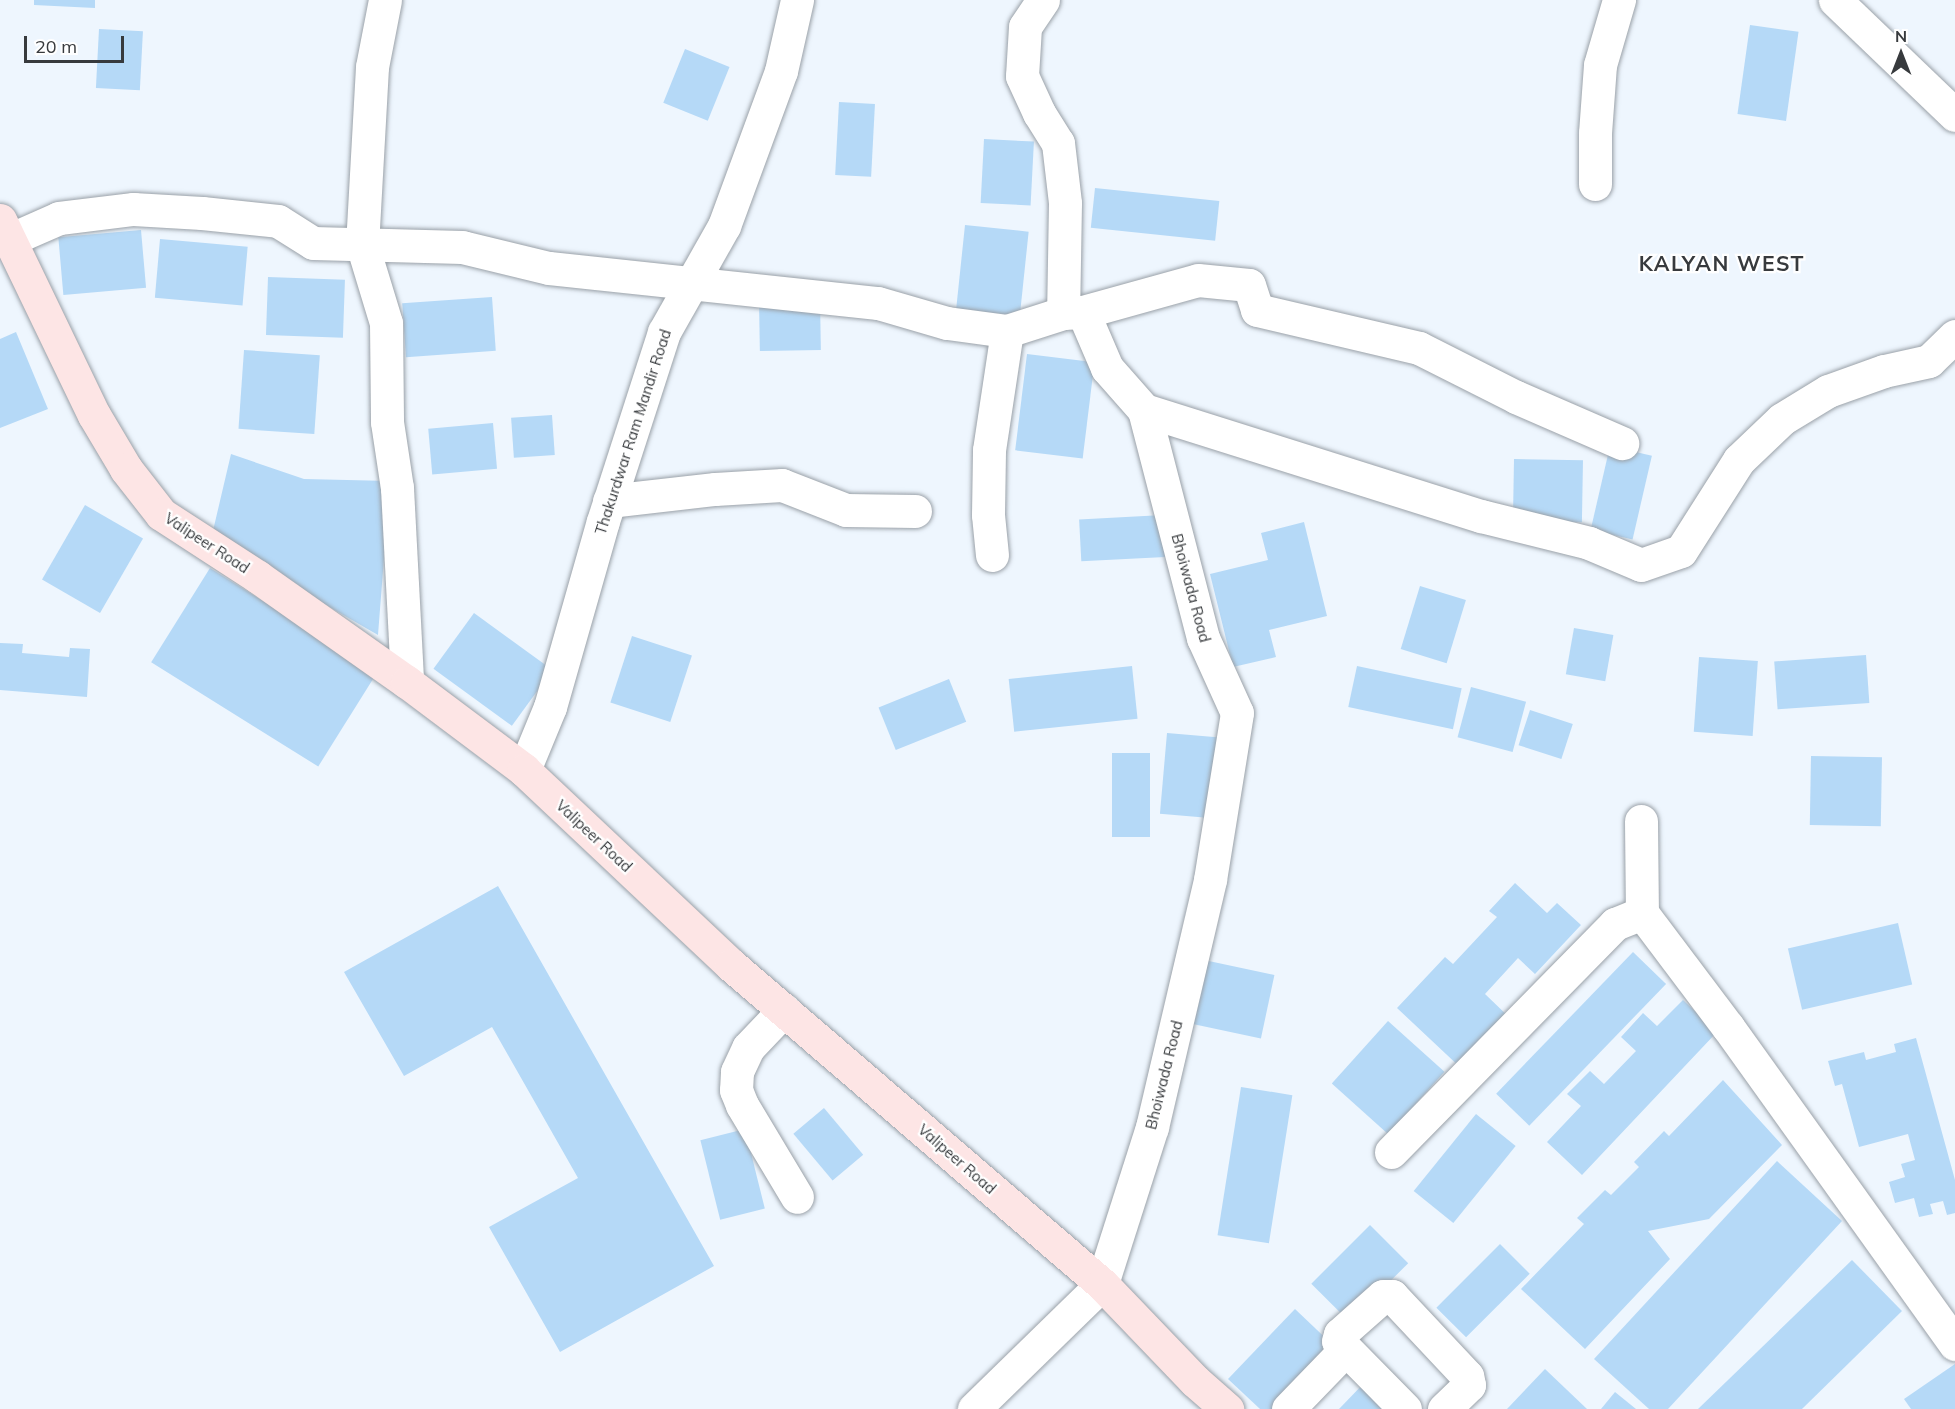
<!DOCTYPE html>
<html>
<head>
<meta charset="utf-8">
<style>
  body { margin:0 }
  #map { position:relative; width:1955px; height:1409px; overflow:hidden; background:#eef6fe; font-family:Mulish,sans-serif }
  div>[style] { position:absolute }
  .building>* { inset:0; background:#b5d9f7; transform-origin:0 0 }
  .roads { filter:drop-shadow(0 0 2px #9aa1a8) drop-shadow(0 0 2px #9aa1a8) }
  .street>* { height:33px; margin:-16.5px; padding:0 16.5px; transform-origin:16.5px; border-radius:16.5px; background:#fff }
  .secondary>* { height:33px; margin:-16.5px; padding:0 16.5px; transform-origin:16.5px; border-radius:16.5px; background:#fde5e5 }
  span { translate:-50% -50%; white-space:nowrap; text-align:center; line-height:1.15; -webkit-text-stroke:4.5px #fff; paint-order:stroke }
  .street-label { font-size:15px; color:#373a3d }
  .district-label { font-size:21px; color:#373a3d; font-weight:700; letter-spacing:1.5px }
  .north { position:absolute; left:1871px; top:24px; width:60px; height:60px; -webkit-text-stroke:4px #fff; paint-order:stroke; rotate:0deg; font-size:16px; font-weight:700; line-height:24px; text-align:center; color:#373a3d }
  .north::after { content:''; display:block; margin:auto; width:21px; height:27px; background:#373a3d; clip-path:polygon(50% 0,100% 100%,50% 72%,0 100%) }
  .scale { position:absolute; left:24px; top:36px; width:100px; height:27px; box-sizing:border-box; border:3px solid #373a3d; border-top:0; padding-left:8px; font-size:18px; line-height:21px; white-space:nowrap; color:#373a3d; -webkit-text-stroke:4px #fff; paint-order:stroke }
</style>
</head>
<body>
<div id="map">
  <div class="building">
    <i style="clip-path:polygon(34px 0,95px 0,95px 8px,34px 5px)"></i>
    <i style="left:1750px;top:25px;width:49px;height:90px;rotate:8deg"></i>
    <i style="left:99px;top:29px;width:44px;height:59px;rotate:3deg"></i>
    <i style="left:685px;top:49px;width:48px;height:58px;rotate:22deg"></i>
    <i style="left:839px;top:102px;width:36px;height:73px;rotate:3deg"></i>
    <i style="left:984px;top:139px;width:50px;height:64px;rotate:3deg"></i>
    <i style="left:1095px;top:188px;width:125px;height:40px;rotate:6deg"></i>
    <i style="left:965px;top:225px;width:64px;height:92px;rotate:6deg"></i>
    <i style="left:141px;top:230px;width:58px;height:83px;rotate:85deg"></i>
    <i style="left:160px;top:239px;width:88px;height:59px;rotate:5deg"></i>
    <i style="left:268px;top:277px;width:77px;height:58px;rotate:2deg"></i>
    <i style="left:492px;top:297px;width:54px;height:90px;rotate:86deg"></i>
    <i style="left:820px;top:300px;width:50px;height:61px;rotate:89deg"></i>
    <i style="clip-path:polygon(16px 332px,48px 409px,0 428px,0 339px)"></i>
    <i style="left:244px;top:350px;width:76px;height:79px;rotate:4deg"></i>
    <i style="left:1027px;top:354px;width:68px;height:97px;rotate:7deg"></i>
    <i style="left:552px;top:415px;width:40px;height:41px;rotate:86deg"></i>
    <i style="left:493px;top:423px;width:46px;height:65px;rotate:85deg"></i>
    <i style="left:1610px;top:446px;width:43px;height:86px;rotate:13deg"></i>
    <i style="clip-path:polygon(231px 454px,304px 479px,390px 481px,378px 635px,293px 586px,212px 535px)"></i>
    <i style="left:1514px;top:459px;width:69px;height:62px;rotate:1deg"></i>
    <i style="left:85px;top:505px;width:67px;height:86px;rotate:30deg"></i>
    <i style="left:1163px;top:515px;width:42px;height:84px;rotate:87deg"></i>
    <i style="clip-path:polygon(1304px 522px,1327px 616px,1269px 630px,1276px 657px,1233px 667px,1210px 574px,1268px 560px,1261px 533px)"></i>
    <i style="left:210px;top:568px;width:197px;height:111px;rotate:32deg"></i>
    <i style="left:1420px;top:586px;width:48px;height:66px;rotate:17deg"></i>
    <i style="left:474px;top:613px;width:97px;height:69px;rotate:36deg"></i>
    <i style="left:1574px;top:628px;width:40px;height:47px;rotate:10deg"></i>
    <i style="left:632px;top:636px;width:63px;height:70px;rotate:18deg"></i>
    <i style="clip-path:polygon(0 643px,23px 644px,22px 653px,69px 657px,70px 648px,90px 649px,87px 697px,0 690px)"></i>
    <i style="left:1866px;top:655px;width:48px;height:92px;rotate:86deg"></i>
    <i style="left:1699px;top:657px;width:59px;height:75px;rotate:4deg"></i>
    <i style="left:1132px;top:666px;width:53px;height:124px;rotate:84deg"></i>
    <i style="left:1357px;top:666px;width:107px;height:42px;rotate:12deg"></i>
    <i style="left:949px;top:679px;width:46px;height:76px;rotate:68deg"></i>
    <i style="left:1471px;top:687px;width:57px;height:52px;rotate:15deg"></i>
    <i style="left:1530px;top:710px;width:45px;height:37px;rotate:18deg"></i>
    <i style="left:1167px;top:733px;width:53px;height:81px;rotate:5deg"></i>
    <i style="left:1112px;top:753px;width:38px;height:84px"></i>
    <i style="left:1811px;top:756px;width:71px;height:69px;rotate:1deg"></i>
    <i style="clip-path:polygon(1515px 883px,1547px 913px,1557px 903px,1581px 925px,1535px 974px,1518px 958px,1485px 994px,1511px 1019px,1463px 1070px,1397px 1008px,1445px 957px,1453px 964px,1497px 917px,1489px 911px)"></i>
    <i style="clip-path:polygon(498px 886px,714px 1266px,560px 1352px,489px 1227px,578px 1178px,492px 1027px,404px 1076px,344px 972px)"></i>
    <i style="left:1898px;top:923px;width:63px;height:113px;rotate:77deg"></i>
    <i style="left:1633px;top:952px;width:46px;height:197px;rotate:44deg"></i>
    <i style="left:1204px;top:960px;width:72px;height:65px;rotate:12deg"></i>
    <i style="clip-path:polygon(1683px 1000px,1717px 1032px,1582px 1175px,1547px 1142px,1581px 1106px,1567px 1094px,1590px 1071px,1604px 1084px,1636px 1051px,1621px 1037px,1643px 1013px,1657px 1026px)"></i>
    <i style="left:1388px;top:1021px;width:76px;height:84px;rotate:42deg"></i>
    <i style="clip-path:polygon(1916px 1038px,1955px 1180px,1955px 1213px,1947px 1215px,1943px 1201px,1930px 1204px,1933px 1214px,1919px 1217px,1914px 1198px,1895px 1203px,1889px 1182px,1905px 1177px,1901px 1164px,1915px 1160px,1908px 1134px,1859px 1147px,1842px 1084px,1835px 1086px,1828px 1061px,1864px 1052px,1866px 1060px,1896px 1052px,1894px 1044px)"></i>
    <i style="clip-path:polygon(1723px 1080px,1782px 1145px,1709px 1219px,1648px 1231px,1670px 1259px,1585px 1349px,1521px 1289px,1584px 1224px,1577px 1218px,1605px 1190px,1611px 1195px,1639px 1167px,1634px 1162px,1664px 1131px,1669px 1136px)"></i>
    <i style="left:1241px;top:1087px;width:52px;height:150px;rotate:9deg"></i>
    <i style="left:824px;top:1108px;width:61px;height:40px;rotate:50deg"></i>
    <i style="left:1476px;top:1114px;width:51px;height:99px;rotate:39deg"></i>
    <i style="left:745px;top:1129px;width:82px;height:46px;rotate:76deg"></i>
    <i style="clip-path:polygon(1777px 1161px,1842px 1221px,1668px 1409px,1649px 1409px,1594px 1359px)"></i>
    <i style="left:1370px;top:1225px;width:54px;height:83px;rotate:45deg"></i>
    <i style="left:1500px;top:1244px;width:42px;height:90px;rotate:45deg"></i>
    <i style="clip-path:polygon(1852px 1260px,1902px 1311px,1802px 1409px,1698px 1409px)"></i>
    <i style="clip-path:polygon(1295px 1309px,1336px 1348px,1277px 1409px,1260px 1409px,1228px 1379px)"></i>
    <i style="clip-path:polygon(1955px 1364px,1955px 1409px,1911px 1409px,1904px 1399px)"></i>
    <i style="clip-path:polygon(1545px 1369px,1587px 1409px,1507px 1409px)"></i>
    <i style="clip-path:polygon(1367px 1380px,1397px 1409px,1339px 1409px)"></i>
    <i style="clip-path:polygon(1615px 1392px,1636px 1409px,1601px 1409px)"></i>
  </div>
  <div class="roads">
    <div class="street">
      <i style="left:385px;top:0;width:68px;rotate:101deg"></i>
      <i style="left:372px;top:67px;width:177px;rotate:93.2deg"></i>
      <i style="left:362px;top:244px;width:83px;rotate:73.1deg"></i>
      <i style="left:386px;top:323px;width:99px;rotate:89.4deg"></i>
      <i style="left:387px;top:422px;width:67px;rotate:81.4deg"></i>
      <i style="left:397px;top:488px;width:194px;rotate:87deg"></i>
      <i style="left:1043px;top:0;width:32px;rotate:124deg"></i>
      <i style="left:1025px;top:27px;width:49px;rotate:93.5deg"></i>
      <i style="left:1022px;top:76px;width:41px;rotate:65.3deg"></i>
      <i style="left:1039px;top:113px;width:36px;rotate:58deg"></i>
      <i style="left:1058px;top:143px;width:60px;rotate:83.3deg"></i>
      <i style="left:1065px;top:203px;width:110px;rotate:91deg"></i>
      <i style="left:1835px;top:0;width:166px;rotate:43.8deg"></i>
      <i style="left:1595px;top:184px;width:51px;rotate:-90deg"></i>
      <i style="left:1595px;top:133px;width:68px;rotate:-85.8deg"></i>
      <i style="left:1600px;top:65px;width:68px;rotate:-73.7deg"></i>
      <i style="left:0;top:240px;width:9px"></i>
      <i style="left:9px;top:240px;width:55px;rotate:-23.7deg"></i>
      <i style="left:59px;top:218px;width:75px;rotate:-6.9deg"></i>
      <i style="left:133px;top:209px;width:69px;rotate:3.3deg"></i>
      <i style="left:202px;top:213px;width:76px;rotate:6deg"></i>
      <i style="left:278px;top:221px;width:41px;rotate:32.2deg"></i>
      <i style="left:313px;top:243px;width:149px;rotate:1.5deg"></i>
      <i style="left:462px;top:247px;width:89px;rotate:13.6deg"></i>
      <i style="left:549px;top:268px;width:331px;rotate:6.1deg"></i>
      <i style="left:878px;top:303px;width:72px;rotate:16.2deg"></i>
      <i style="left:947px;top:323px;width:61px;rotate:7.6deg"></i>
      <i style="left:1007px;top:331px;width:59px;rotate:-17.8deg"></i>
      <i style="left:1063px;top:313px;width:20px;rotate:-3deg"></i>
      <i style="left:1083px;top:312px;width:61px;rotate:66.8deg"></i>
      <i style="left:1107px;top:368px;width:56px;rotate:48.6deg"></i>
      <i style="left:1144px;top:410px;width:236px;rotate:75.5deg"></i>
      <i style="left:1203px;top:638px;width:82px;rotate:65.6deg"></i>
      <i style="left:1237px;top:713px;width:169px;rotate:99.2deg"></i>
      <i style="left:1210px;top:880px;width:254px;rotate:103.2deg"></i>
      <i style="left:1152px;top:1127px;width:165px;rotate:107.7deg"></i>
      <i style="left:1102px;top:1284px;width:179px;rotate:135.7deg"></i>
      <i style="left:1083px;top:312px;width:119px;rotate:-15.5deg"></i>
      <i style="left:1198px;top:280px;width:51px;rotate:5.6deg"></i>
      <i style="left:1249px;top:285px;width:26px;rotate:72deg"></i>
      <i style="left:1257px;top:310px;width:166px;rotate:13.2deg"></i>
      <i style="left:1419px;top:348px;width:109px;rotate:26.8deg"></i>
      <i style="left:1516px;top:397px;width:116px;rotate:23.5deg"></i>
      <i style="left:1144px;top:410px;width:353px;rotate:17.5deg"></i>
      <i style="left:1481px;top:516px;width:111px;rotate:14deg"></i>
      <i style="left:1589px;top:543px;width:56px;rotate:22.9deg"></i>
      <i style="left:1641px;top:565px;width:42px;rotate:-19.3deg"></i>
      <i style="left:1681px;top:551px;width:108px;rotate:-57.5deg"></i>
      <i style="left:1739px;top:460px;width:59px;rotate:-43.6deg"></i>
      <i style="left:1782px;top:419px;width:54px;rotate:-31.3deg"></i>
      <i style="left:1828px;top:391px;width:59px;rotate:-19.7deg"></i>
      <i style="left:1884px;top:371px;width:46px;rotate:-12.5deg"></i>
      <i style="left:1929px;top:361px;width:36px;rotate:-44deg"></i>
      <i style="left:609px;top:501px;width:107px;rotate:-6.5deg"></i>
      <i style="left:715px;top:489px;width:67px;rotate:-3.4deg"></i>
      <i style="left:782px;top:485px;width:69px;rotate:21.3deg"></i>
      <i style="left:846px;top:510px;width:69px;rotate:0.8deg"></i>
      <i style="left:992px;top:555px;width:40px;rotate:-95.7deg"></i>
      <i style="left:988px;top:515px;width:65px;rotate:-89.1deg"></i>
      <i style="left:989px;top:450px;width:120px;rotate:-81.4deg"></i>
      <i style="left:524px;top:770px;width:68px;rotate:-67.6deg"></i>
      <i style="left:550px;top:707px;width:193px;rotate:-74.1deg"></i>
      <i style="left:603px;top:521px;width:199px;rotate:-72.1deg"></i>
      <i style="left:664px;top:332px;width:122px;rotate:-60.5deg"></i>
      <i style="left:724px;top:226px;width:165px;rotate:-69.8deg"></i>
      <i style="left:781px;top:71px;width:73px;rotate:-77.3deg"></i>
      <i style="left:1641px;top:821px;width:92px;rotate:89.4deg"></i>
      <i style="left:1642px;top:913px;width:143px;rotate:53deg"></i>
      <i style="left:1728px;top:1027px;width:390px;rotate:54.4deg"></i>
      <i style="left:784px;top:1010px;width:52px;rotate:133.5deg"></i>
      <i style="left:748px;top:1048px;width:26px;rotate:115deg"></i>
      <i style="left:737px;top:1072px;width:18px;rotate:93deg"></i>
      <i style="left:736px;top:1090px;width:16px;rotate:68deg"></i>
      <i style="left:742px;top:1105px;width:107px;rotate:59.1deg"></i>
      <i style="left:1391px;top:1152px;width:320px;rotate:-45.5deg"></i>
      <i style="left:1615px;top:924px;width:29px;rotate:-22deg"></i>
      <i style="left:1288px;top:1409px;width:82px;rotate:-46deg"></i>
      <i style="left:1405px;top:1409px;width:95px;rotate:-134.6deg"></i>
      <i style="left:1338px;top:1341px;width:7px;rotate:-74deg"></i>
      <i style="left:1340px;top:1334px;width:57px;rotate:-41.5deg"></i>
      <i style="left:1383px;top:1296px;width:9px"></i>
      <i style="left:1392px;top:1296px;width:110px;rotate:46.8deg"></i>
      <i style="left:1467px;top:1376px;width:9px;rotate:77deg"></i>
      <i style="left:1469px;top:1385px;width:35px;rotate:136deg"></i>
    </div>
    <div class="secondary">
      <i style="left:0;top:220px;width:216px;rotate:64.3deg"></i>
      <i style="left:94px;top:415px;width:63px;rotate:59.3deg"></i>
      <i style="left:126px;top:469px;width:57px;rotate:52.1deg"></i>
      <i style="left:161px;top:514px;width:116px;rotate:33deg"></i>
      <i style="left:258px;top:577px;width:182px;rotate:35.2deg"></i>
      <i style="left:407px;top:682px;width:146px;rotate:36.9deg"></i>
      <i style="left:524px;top:770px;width:284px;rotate:43.3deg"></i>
      <i style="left:731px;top:965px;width:489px;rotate:40.7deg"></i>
      <i style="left:1102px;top:1284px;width:134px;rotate:46.2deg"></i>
      <i style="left:1195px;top:1381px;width:43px;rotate:41.2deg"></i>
    </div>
  </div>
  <div class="street-label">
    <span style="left:633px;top:432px;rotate:-72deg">Thakurdwar Ram Mandir Road</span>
    <span style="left:207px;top:543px;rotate:33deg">Valipeer Road</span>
    <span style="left:1191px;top:588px;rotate:75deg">Bhoiwada Road</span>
    <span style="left:594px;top:836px;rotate:43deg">Valipeer Road</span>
    <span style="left:1164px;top:1075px;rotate:-76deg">Bhoiwada Road</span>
    <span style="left:957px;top:1159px;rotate:41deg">Valipeer Road</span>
  </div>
  <div class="district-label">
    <span style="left:1722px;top:263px">KALYAN WEST</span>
  </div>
  <div class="north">N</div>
  <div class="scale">20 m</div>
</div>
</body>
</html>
